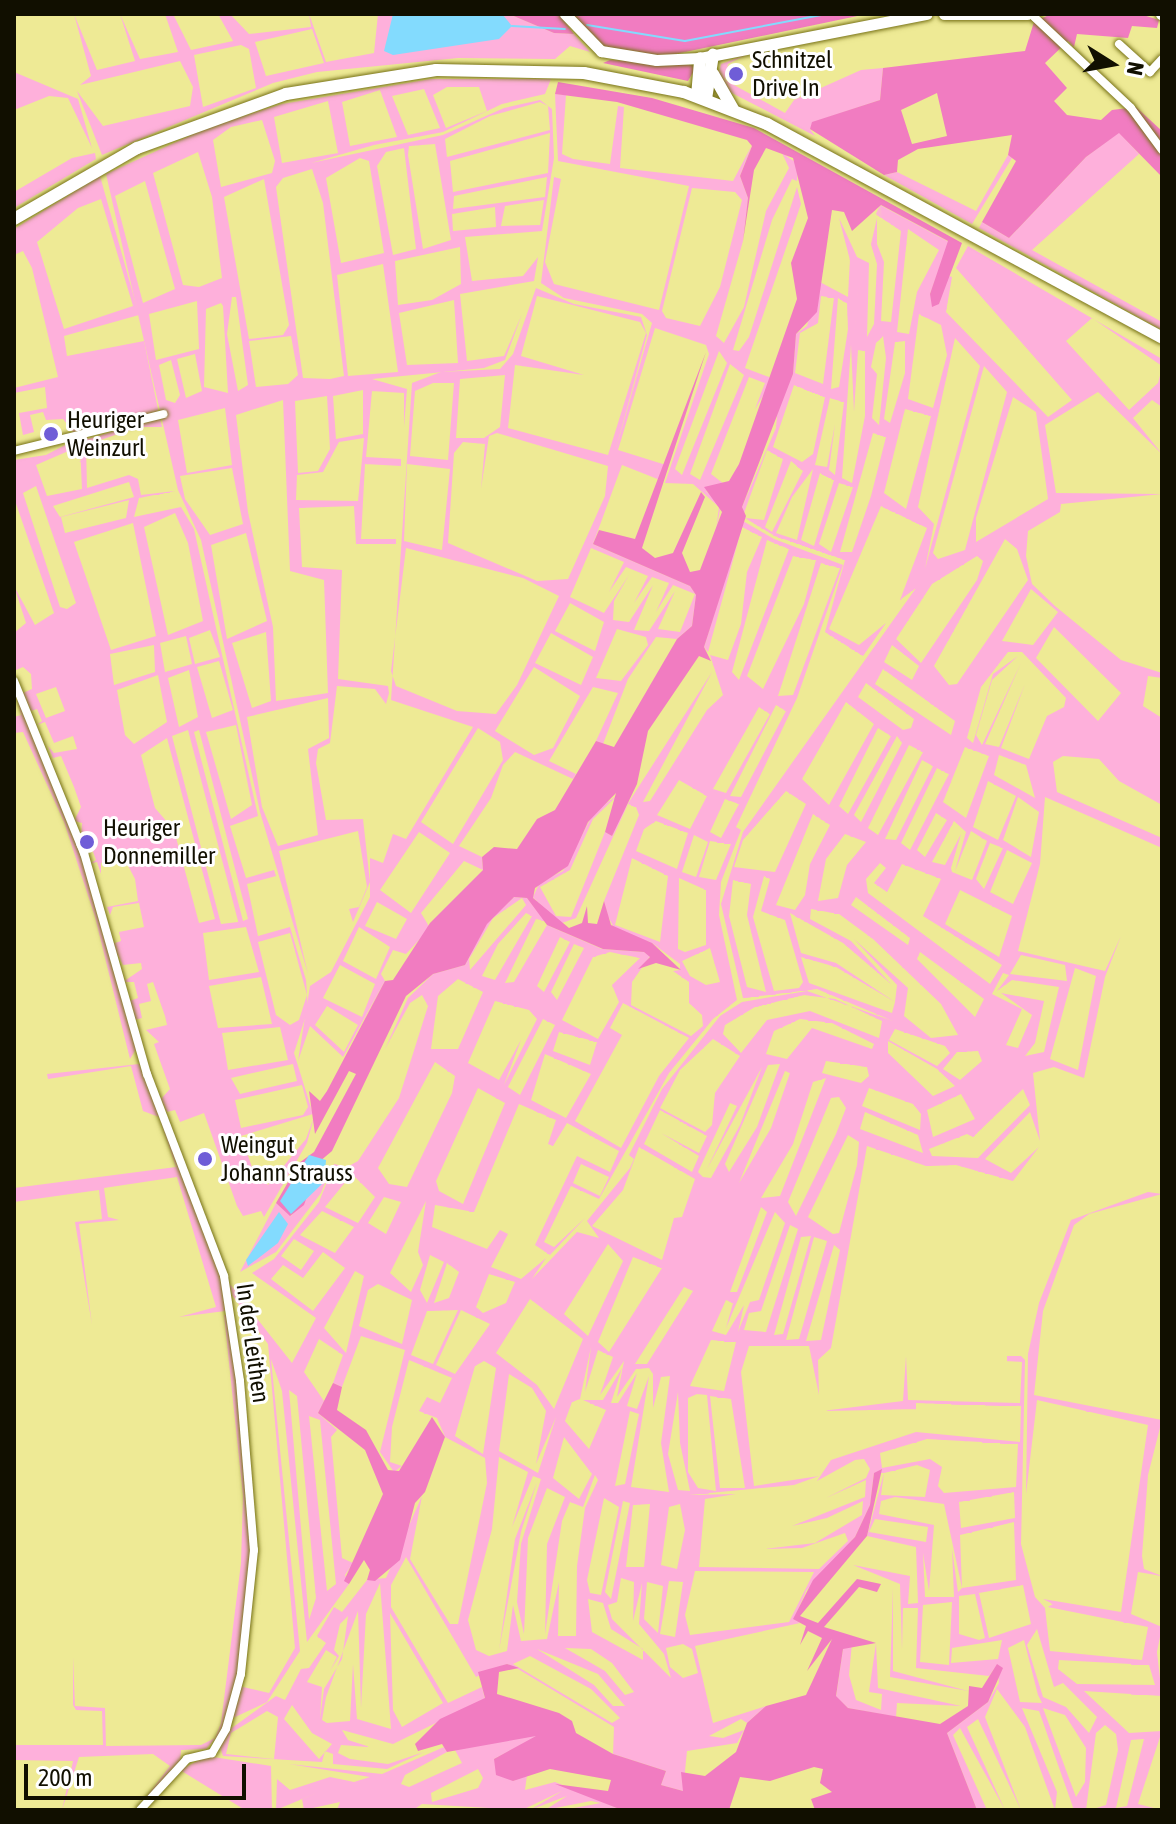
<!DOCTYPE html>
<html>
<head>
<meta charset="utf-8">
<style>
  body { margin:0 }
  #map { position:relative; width:1176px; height:1824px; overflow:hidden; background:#eeea95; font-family:"Asap Condensed",sans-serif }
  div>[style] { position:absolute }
  .green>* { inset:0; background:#feb0db }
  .forest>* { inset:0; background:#f17cc1 }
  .water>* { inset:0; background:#83dbfe }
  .stream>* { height:2px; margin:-1px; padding:0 1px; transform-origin:1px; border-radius:1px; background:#83dbfe }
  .roads { filter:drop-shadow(0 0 2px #777217) drop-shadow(0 0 2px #777217) }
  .street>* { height:8px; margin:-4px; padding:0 4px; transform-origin:4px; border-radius:4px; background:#fff }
  .secondary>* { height:11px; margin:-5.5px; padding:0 5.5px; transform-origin:5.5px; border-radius:5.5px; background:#fff }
  .primary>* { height:12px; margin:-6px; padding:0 6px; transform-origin:6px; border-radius:6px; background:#fff }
  .dots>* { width:22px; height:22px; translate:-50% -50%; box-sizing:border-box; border:4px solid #fff; border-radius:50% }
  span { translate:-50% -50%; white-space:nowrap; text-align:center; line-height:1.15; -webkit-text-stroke:6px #fff; paint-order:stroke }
  .poi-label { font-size:24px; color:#110f00 }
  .left { translate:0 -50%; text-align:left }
  .street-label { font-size:24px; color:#110f00 }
  .frame { position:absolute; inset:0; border:16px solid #110f00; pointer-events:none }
  .north { position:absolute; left:1072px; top:24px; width:80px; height:80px; -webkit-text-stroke:6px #fff; paint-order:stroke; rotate:101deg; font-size:22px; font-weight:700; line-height:32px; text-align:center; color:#110f00 }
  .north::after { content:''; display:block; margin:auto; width:28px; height:36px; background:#110f00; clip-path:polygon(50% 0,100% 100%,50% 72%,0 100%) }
  .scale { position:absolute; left:24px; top:1764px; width:222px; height:36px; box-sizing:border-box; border:4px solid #110f00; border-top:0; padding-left:10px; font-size:24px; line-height:28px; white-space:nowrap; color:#110f00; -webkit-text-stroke:6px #fff; paint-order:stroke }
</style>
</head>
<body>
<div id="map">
  <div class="green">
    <i style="clip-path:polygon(evenodd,74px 14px,97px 70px,135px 61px,120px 14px,140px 59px,178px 52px,165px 14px,173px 14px,191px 50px,233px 41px,218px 14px,230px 14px,249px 34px,311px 27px,309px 14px,326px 62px,374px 53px,378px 14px,509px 14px,554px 33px,574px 34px,590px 52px,570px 46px,555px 59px,458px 58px,317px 72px,273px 83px,102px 155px,77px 91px,103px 126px,190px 106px,193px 87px,180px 61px,80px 85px,91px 76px,74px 14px,312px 29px,324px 63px,266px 76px,255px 42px,312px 29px,74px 14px,241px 45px,249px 49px,256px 88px,203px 107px,194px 55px,241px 45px)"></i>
    <i style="clip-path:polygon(750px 53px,728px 64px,725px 80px,785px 113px,794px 100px,861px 70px,883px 68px,880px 100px,817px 121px,810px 129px,815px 136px,728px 91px,718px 76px,721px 64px)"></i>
    <i style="clip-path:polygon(14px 72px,78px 99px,92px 148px,68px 98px,49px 96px,14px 110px)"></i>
    <i style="clip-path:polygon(evenodd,431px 79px,551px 79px,545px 94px,502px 104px,443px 132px,374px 145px,311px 163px,443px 135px,504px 108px,540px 100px,552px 109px,554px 158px,542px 231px,465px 237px,472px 281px,523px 276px,538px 257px,534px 281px,460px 294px,467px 361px,504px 356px,522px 314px,505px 360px,484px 368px,372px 379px,407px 389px,404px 427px,404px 393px,372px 391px,366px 457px,401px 459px,401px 466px,365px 464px,361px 539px,396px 539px,396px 544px,356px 544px,354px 506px,299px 508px,302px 567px,342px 570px,338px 679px,388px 686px,389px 693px,386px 704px,375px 689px,337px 686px,330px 743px,318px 749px,316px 763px,326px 820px,363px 819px,370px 882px,353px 922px,349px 909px,359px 907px,367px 887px,358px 831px,279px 851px,308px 974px,260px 812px,201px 540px,178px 490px,106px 174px,209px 127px,282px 104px,431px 79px,447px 87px,479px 87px,487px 111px,446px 128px,433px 95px,447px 87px,431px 79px,424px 89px,440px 128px,408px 135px,392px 96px,424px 89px,431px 79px,380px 90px,397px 137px,350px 146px,342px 102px,380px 90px,431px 79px,328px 101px,338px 153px,282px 163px,274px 117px,328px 101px,431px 79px,540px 102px,548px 106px,550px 130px,447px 157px,445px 139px,490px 116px,540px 102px,431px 79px,262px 120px,275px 161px,272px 173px,221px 187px,213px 140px,231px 127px,262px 120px,431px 79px,550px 133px,548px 173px,453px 192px,450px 161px,550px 133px,431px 79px,435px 144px,451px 240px,423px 249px,408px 155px,409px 146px,435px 144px,431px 79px,404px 148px,416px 249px,393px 255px,377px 166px,386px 152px,404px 148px,431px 79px,198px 152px,212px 197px,222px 278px,199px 287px,183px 285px,153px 173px,198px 152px,431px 79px,360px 158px,369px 161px,384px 253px,341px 263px,326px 178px,360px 158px,431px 79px,312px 169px,323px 203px,344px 376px,330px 379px,303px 378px,276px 187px,283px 178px,312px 169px,431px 79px,547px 177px,545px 197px,453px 209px,454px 196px,547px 177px,431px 79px,264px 179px,289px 325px,283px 335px,249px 339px,224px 197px,264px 179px,431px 79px,145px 181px,175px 289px,143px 303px,115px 196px,145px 181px,431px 79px,544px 200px,540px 225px,501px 226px,505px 206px,544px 200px,431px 79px,495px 207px,496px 227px,453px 231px,452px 214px,495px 207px,431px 79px,460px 247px,461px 284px,432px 300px,398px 305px,395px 261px,460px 247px,431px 79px,383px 264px,398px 372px,348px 376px,337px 275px,383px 264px,431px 79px,232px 297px,236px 297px,248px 385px,238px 391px,227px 334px,232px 297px,431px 79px,454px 300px,458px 363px,407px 365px,399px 313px,454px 300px,431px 79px,197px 301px,199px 349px,156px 360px,149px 314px,197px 301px,431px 79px,221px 303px,223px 306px,228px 393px,204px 387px,206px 309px,221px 303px,431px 79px,291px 336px,298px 375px,288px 384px,256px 387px,249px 341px,291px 336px,431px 79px,195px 354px,202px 391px,186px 398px,177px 359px,195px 354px,431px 79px,171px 360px,180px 395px,175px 403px,166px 400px,159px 365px,171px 360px,431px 79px,363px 390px,363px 434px,336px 439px,333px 396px,363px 390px,431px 79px,327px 396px,330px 449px,318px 471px,298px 473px,295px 401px,327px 396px,431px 79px,283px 400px,290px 571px,324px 580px,328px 693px,276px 701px,273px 627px,248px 512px,236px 415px,283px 400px,431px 79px,225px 408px,232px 465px,187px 473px,178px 420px,225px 408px,431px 79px,364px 438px,358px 501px,296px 500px,297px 475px,323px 472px,339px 442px,364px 438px,431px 79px,232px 468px,243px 524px,210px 535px,185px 499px,180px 476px,232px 468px,431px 79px,246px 533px,267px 621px,227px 639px,211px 545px,246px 533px,431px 79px,266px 632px,271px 701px,252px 708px,232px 643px,266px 632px,431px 79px,328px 698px,329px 738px,308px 749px,318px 835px,278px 846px,262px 807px,247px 717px,328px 698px)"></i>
    <i style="clip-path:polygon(evenodd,555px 94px,566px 95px,562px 154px,573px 159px,610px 164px,618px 106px,624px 107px,620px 168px,733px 181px,752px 145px,740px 176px,748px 198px,743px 241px,716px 336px,724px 343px,744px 307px,766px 211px,789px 168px,782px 153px,798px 164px,797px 181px,792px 179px,772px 220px,733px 350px,739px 351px,749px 337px,797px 187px,801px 204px,745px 368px,769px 377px,770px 385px,755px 409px,765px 383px,749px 377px,711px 474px,724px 484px,706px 491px,721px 505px,716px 530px,719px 507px,693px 484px,665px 483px,709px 354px,706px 345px,655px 328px,618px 450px,666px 465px,660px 480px,622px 465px,593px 544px,690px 586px,696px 595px,692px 626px,677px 639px,656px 637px,628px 679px,603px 744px,596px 741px,618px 693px,593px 687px,549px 761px,576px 774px,573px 779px,515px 752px,503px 765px,491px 798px,459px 846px,482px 857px,483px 870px,464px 861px,421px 913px,430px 928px,406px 954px,393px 950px,381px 974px,385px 981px,343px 1057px,310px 1026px,298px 1061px,310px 986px,331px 972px,370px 897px,370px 858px,383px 863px,393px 834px,406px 839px,473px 727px,391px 700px,412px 383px,441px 372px,500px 369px,513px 354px,536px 288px,574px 304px,641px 317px,647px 335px,615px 452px,652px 323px,642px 314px,564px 298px,541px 283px,554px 177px,561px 179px,545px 262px,554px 284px,659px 310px,689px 186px,558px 161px,555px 94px,692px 188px,735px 192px,742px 200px,720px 287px,700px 326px,666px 318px,662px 311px,692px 188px,555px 94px,537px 296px,640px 322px,646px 333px,608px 455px,508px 428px,515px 365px,584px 375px,521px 356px,537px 296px,555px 94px,719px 351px,727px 363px,682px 475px,675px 469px,719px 351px,555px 94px,730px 364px,744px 375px,700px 480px,690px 474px,730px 364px,555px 94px,505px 375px,500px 427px,484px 438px,456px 438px,460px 379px,505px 375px,555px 94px,433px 383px,454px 383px,448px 460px,410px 456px,415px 391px,433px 383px,555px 94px,497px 433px,608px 466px,605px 496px,568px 579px,537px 581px,448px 543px,454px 453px,463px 442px,485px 444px,481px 489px,489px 436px,497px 433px,555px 94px,407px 464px,450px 469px,442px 550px,404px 541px,407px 464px,555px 94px,406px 548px,523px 578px,559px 596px,517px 685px,496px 714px,457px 711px,396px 686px,391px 671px,406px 548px,555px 94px,591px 548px,624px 562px,609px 592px,626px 567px,648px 576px,634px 603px,652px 577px,669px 583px,656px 612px,673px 585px,695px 594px,680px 632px,658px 629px,675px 591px,649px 631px,634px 630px,653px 585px,629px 622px,613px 620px,614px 601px,629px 575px,604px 613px,570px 597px,591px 548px,555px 94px,570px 603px,604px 622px,595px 651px,555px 631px,570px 603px,555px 94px,617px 629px,646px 637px,648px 645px,621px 681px,596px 678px,617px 629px,555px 94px,551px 633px,593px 657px,581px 685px,535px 663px,551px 633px,555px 94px,534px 667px,580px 696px,553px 748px,534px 755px,495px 731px,534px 667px,555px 94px,478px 728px,500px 742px,503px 760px,453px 844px,421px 822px,478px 728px,555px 94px,419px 832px,450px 853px,411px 913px,380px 890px,419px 832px,555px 94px,377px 902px,407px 919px,396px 939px,365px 926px,377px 902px,555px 94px,359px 927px,390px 947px,376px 979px,343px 961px,359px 927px,555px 94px,340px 965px,375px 984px,362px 1017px,323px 998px,340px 965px,555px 94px,327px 1006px,358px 1025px,344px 1052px,315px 1025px,327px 1006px)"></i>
    <i style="clip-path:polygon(1119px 132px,1139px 154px,1032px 250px,1162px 322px,1162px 330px,979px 228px,982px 222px,1009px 238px,1086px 157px)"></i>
    <i style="clip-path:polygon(95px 153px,96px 159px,14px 208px,14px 192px,72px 158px)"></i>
    <i style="clip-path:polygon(1008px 155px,1012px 158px,972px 224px,884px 175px,897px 172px,976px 211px)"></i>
    <i style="clip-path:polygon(evenodd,100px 176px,139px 315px,64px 336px,67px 356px,144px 341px,159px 414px,74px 433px,63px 419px,46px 420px,43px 412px,30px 415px,34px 432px,23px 435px,19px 413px,47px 408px,45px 387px,14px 393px,14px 388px,58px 377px,32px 268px,23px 251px,14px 255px,14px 229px,100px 176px,101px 199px,133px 306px,64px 329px,37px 242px,78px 208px,101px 199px)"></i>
    <i style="clip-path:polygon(evenodd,880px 205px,949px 242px,930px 294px,939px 304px,946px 275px,952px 277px,946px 312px,1048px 417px,1072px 400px,956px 268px,968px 246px,1162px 359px,1162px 366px,1092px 318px,1066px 341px,1129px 410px,1158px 383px,1162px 368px,1162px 407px,1152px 400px,1133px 418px,1162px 454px,1098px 392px,1045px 425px,1056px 493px,1162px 494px,1061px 504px,1060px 512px,1028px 531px,1026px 556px,1032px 584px,1055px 606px,1121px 660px,1162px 673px,1162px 678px,1148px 676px,1143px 706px,1162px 718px,1162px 805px,1119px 781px,1099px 759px,1063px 756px,1053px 762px,1057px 792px,1162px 838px,1162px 848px,1045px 797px,1040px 864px,1018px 951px,1105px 971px,1121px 936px,1105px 977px,1084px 1078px,1054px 1067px,1033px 1073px,1040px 1141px,1030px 1112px,985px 1159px,1011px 1173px,1039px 1147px,1013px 1181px,956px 1165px,926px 1166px,867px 1146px,831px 1348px,818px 1360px,819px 1395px,809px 1346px,749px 1346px,741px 1372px,754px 1486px,819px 1476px,794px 1485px,689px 1495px,736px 1494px,705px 1499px,699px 1567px,819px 1569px,848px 1541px,845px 1533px,802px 1548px,764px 1549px,815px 1543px,862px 1515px,863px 1501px,827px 1518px,792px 1526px,865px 1497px,866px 1480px,826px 1498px,866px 1478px,870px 1469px,864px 1459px,855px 1460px,817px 1481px,831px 1460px,916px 1432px,1020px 1442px,1021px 1406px,916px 1403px,916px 1409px,822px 1411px,903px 1401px,906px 1356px,908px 1400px,1020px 1403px,1022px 1362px,1007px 1361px,1007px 1356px,1021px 1356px,1025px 1360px,1021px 1544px,1035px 1597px,1045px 1608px,1050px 1651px,1142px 1660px,1148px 1627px,1048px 1607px,1053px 1604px,1043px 1599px,1121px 1612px,1148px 1425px,1037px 1400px,1026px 1494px,1028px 1354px,1039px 1303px,1071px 1220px,1148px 1192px,1162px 1194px,1089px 1214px,1074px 1225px,1043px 1311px,1034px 1395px,1162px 1420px,1148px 1475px,1142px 1556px,1144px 1569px,1162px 1576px,1138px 1572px,1131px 1614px,1162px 1627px,1157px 1652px,1162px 1696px,1084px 1691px,1129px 1733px,1162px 1731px,1138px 1804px,1162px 1810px,1090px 1810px,1106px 1805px,1118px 1750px,1116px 1734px,1105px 1725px,1096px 1733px,1086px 1810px,1074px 1810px,1039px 1711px,1022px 1708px,1057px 1792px,1055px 1810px,1025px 1727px,997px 1689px,985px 1717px,1021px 1810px,978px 1719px,967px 1727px,1005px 1810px,960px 1728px,953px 1735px,987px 1810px,977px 1810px,947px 1733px,988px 1702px,999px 1683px,997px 1665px,989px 1676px,916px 1668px,918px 1608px,903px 1608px,902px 1650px,900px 1584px,853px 1565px,910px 1576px,908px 1604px,918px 1603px,916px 1547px,867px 1536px,884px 1473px,874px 1473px,870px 1505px,855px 1537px,806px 1591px,794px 1619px,800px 1623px,695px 1646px,713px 1723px,766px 1706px,747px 1723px,741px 1719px,709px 1736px,723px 1738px,744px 1730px,737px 1743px,687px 1751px,683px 1791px,661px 1785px,666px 1771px,613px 1754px,614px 1727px,518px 1669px,507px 1664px,476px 1677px,406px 1557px,391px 1585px,391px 1607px,448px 1703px,482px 1687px,485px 1699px,393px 1744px,342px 1730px,348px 1740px,370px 1747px,341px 1745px,338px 1753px,350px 1759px,388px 1764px,424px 1752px,387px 1769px,333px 1764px,333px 1754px,325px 1751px,322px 1762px,223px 1756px,220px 1747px,229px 1730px,276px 1696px,285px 1700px,301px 1669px,309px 1668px,326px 1643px,317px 1636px,334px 1607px,342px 1612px,367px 1580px,386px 1578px,422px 1496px,410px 1559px,450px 1624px,458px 1624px,487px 1483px,485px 1458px,445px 1437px,437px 1418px,419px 1411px,427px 1397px,440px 1403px,452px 1378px,409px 1360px,392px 1427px,390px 1462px,402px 1466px,394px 1472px,380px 1452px,405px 1350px,361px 1336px,342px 1387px,333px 1383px,343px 1355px,319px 1339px,304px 1372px,324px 1401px,318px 1413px,337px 1430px,331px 1437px,342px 1558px,353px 1563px,345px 1575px,349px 1584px,307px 1642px,282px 1391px,271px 1359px,300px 1651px,267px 1702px,231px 1719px,239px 1686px,269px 1693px,295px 1648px,268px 1344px,232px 1295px,229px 1283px,292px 1363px,316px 1318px,252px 1273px,274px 1259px,319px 1202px,334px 1164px,347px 1167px,358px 1161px,399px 1098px,428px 1006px,422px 995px,410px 1003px,385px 1049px,408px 998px,433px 974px,465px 965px,486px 924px,514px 897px,527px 898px,545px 921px,536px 919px,505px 983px,514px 982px,547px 925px,602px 949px,644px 952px,650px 956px,632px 982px,631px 1005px,691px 1036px,703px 1026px,702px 1015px,689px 1003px,689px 982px,673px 971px,680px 970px,680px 964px,652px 943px,614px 928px,608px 916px,604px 901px,639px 815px,636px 807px,628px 804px,576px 918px,559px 924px,533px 897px,540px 882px,563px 871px,594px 812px,619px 794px,593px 819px,570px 870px,540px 887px,556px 916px,571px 917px,605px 832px,612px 836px,620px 816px,712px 672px,643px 802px,650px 801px,707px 710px,723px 695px,710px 655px,728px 660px,741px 624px,747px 572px,762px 537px,742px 527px,708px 652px,704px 647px,743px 521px,774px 539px,843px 565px,797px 698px,736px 827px,741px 830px,721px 882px,719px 915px,737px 1000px,713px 1019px,669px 1073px,599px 1199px,571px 1186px,544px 1242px,554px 1247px,585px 1218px,550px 1255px,535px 1245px,577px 1156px,610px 1172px,619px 1151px,567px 1123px,553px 1146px,548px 1144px,556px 1120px,519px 1104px,474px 1212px,435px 1205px,432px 1227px,487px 1249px,500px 1230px,508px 1234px,491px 1267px,521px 1279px,546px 1258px,532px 1279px,577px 1232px,599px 1238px,587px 1221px,630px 1168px,634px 1159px,629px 1155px,662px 1089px,720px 1016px,742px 1002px,807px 991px,893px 1021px,817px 989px,743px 998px,721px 904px,743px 832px,916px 588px,900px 600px,927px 528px,881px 506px,829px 629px,859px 645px,886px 623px,863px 656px,825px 632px,845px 560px,775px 536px,745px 518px,764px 520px,783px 459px,767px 450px,744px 513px,742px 507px,776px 428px,778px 404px,793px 374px,796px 334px,807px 326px,818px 281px,848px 297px,850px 260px,839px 218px,857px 257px,869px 263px,867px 337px,874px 324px,877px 264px,871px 244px,877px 218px,877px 244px,884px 262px,881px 321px,891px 322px,901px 231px,876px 214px,880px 205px,908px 229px,939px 250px,917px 292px,909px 334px,897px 332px,908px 229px,880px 205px,821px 296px,834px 298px,823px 384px,795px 373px,800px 333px,818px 323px,821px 296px,880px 205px,838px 298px,847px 303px,848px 329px,839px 387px,831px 389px,838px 298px,880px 205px,919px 314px,941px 325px,947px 355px,933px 408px,908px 399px,919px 314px,880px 205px,883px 336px,886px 358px,879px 425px,872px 418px,877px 374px,871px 367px,876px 343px,883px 336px,880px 205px,955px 338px,980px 366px,925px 569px,934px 524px,918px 507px,955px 338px,880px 205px,905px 341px,905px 373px,890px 423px,884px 419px,895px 342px,905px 341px,880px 205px,851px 345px,854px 412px,858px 350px,865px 351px,865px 416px,852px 483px,842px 478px,851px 345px,880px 205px,984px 366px,1007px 392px,965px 550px,938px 559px,933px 553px,984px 366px,880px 205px,794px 385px,825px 397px,813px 454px,802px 462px,773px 447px,794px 385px,880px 205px,1013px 397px,1036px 412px,1048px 499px,976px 542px,976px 518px,1013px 397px,880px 205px,830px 398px,844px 402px,835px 475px,829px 470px,835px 424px,827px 467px,815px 465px,830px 398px,880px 205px,905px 409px,931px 416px,906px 509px,884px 493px,905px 409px,880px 205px,873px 433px,886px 437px,871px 496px,852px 552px,840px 552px,873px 433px,880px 205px,791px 461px,803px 471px,772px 532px,765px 527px,791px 461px,880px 205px,813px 469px,797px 540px,776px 533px,792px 497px,813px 469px,880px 205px,820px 473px,834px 480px,814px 546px,801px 540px,820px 473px,880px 205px,839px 483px,853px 487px,831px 552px,819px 544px,839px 483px,880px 205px,1005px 539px,1017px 549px,1028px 580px,957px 684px,949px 685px,934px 666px,1005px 539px,880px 205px,767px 540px,789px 549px,739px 680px,732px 672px,767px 540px,880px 205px,793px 556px,816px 560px,804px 604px,763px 689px,747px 676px,793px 556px,880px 205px,977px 556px,983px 561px,977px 580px,921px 663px,896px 639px,932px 584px,977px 556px,880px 205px,821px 563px,840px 568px,793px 695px,778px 696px,821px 563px,880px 205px,1031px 589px,1058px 612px,1033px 645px,1002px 641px,1031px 589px,880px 205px,1054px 627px,1121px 693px,1098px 721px,1036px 658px,1054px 627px,880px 205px,892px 645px,919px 666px,912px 680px,884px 662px,892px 645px,880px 205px,1008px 652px,1022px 652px,1066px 698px,1064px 707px,1047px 716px,1029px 759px,1001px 748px,1025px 684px,999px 747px,985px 744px,1021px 663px,982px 745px,976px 735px,992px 680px,1018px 656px,993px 674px,973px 743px,967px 738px,981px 687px,1008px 652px,880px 205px,883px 669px,955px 721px,951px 735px,875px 684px,883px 669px,880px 205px,866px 683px,914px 719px,911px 728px,903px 730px,858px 697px,866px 683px,880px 205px,846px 702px,874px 724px,829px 805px,802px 779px,846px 702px,880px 205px,776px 705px,786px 711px,741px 797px,730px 796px,776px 705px,880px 205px,759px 707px,770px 714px,726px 793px,713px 789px,759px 707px,880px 205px,878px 728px,891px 736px,848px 814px,839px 806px,878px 728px,880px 205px,897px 736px,902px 743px,861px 822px,854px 815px,897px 736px,880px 205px,909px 745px,923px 752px,878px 835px,868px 828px,909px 745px,880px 205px,965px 747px,989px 756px,966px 818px,943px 802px,965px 747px,880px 205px,999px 755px,1026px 765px,1035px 798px,994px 775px,999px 755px,880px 205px,922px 760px,933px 766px,896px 840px,885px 839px,922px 760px,880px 205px,937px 768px,949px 774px,910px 850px,901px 843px,937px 768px,880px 205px,679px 780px,707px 796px,690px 829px,657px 815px,679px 780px,880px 205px,988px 781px,1016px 796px,998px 840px,973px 827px,988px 781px,880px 205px,786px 791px,806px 804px,775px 872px,734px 867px,743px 840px,786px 791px,880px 205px,1018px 797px,1039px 812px,1031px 857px,1003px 840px,1018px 797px,880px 205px,725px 799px,739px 804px,721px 838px,710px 832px,725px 799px,880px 205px,936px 813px,947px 820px,925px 857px,917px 850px,936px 813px,880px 205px,813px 814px,830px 825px,810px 864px,805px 895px,795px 910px,776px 905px,813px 814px,880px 205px,656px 821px,688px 833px,677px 869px,636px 851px,644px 829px,656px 821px,880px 205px,954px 821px,966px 832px,955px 871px,971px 831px,987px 841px,972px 880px,952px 872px,951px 868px,961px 834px,945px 865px,932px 862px,954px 821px,880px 205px,845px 834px,866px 842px,847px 865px,838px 898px,818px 901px,826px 859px,845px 834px,880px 205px,694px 835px,708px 842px,696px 877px,682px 872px,694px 835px,880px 205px,710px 841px,731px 844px,716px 880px,699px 877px,710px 841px,880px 205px,990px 843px,1003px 848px,984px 889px,976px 879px,990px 843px,880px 205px,1007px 850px,1032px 863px,1013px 904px,990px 892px,1007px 850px,880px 205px,632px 858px,668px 876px,660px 942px,615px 925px,632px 858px,880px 205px,880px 863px,886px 868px,874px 883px,887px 892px,902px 864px,941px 879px,923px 916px,1002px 965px,990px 984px,868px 893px,866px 879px,880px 863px,880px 205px,764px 876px,770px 879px,761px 911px,785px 920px,803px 982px,799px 988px,774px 991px,753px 917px,764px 876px,880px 205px,679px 878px,706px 890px,706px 945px,685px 952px,678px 949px,679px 878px,880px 205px,733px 880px,751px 884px,747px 915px,766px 992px,747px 987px,729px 916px,733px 880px,880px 205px,960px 890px,1012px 916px,999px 957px,945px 924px,960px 890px,880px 205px,856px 897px,910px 938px,908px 945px,851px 905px,856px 897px,880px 205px,522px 898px,526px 905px,470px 970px,469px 959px,493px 918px,522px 898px,880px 205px,811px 909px,839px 914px,873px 939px,941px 1004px,958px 1035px,931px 1038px,904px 1016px,908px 988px,854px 939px,897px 985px,895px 1002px,836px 963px,801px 953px,790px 913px,843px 943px,891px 984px,851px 941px,810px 919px,811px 909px,880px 205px,526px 913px,532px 916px,495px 980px,482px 976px,498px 944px,526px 913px,880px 205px,560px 937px,570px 942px,544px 992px,537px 986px,560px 937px,880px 205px,574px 944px,584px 948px,557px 1000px,551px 992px,574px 944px,880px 205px,710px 948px,720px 982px,706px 985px,690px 976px,682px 961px,710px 948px,880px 205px,610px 952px,640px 958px,612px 985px,619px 1002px,598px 1039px,562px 1020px,593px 957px,610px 952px,880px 205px,920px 952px,984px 999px,975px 1017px,917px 959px,920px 952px,880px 205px,1021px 955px,1065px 965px,1067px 981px,1010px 974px,1021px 955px,880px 205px,801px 957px,836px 967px,895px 1002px,892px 1013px,809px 983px,801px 957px,880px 205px,1075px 968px,1096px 976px,1078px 1070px,1050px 1059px,1075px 968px,880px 205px,1003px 973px,1009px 975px,997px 991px,1012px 980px,1059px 987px,1044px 1052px,1025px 1056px,1035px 1043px,1044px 1001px,1001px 993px,1032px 1015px,1018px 1048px,1006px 1045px,1022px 1009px,992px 994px,1003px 973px,880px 205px,458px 979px,483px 992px,458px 1049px,431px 1049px,438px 996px,458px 979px,880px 205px,804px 995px,835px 999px,882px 1021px,879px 1038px,810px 1011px,767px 1020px,741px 1053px,723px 1034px,725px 1025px,755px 1007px,804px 995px,880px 205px,495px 1001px,529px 1010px,537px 1019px,504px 1085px,521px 1040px,499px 1080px,468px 1063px,495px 1001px,880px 205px,623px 1003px,689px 1038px,659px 1076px,621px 1148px,575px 1121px,622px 1035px,610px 1028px,623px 1003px,880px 205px,543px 1019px,555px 1025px,520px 1095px,508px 1087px,543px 1019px,880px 205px,800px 1019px,832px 1023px,874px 1044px,872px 1049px,812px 1028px,787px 1059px,766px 1054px,774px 1031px,800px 1019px,880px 205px,895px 1029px,945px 1046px,950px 1053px,937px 1066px,889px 1040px,895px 1029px,880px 205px,559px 1032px,597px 1042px,590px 1065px,553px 1051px,559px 1032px,880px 205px,713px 1039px,740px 1056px,715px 1093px,712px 1125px,705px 1132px,660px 1108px,680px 1070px,713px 1039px,880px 205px,888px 1041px,937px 1069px,955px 1086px,933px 1096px,888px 1053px,888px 1041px,880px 205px,978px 1051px,982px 1061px,960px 1080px,943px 1069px,957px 1052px,978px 1051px,880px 205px,545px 1054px,591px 1074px,566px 1118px,531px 1100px,545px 1054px,880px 205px,826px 1061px,867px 1067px,869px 1076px,861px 1083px,822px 1073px,826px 1061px,880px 205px,435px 1062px,455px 1076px,452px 1093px,407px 1187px,389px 1184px,378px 1168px,435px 1062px,880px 205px,780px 1064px,757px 1127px,729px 1172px,725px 1164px,768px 1065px,780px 1064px,880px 205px,762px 1067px,740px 1125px,711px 1178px,703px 1177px,698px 1172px,730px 1103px,737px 1106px,707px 1169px,762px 1067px,880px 205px,785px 1071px,790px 1073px,771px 1128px,739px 1183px,785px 1071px,880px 205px,826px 1078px,780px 1196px,761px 1198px,793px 1144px,813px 1082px,826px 1078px,880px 205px,478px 1088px,505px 1103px,463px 1204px,439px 1191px,436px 1181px,478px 1088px,880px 205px,869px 1088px,913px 1104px,921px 1114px,920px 1130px,862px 1106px,869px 1088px,880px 205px,1023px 1089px,1030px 1105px,978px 1158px,932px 1156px,929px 1149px,967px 1134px,973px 1137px,1023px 1089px,880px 205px,961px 1094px,975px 1119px,933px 1137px,927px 1110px,961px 1094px,880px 205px,839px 1097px,846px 1108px,836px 1134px,796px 1216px,788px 1202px,831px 1098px,839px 1097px,880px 205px,660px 1110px,707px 1136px,699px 1153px,661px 1133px,699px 1156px,692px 1172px,644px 1144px,660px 1110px,880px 205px,865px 1112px,918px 1135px,923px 1153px,860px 1129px,865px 1112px,880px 205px,848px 1135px,859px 1142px,857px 1165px,839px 1233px,833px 1234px,808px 1217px,848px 1135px,880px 205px,639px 1147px,695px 1179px,682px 1217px,674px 1218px,662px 1260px,592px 1226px,623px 1190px,639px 1147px,880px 205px,581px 1164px,609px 1177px,600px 1196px,573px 1183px,581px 1164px,880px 205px,352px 1174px,375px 1197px,358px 1223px,325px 1207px,352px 1174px,880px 205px,384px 1197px,401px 1202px,386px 1234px,368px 1223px,384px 1197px,880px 205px,426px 1201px,418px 1252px,423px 1265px,411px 1292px,390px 1273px,426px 1201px,880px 205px,761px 1207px,767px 1212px,737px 1292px,730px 1292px,761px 1207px,880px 205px,322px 1211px,354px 1227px,335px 1253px,300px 1235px,322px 1211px,880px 205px,775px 1212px,785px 1223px,759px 1300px,750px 1302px,738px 1332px,744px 1305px,726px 1335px,712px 1331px,726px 1300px,733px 1303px,726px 1328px,775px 1212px,880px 205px,790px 1225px,798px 1229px,766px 1332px,744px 1330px,749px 1313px,761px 1311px,790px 1225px,880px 205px,811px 1236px,783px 1334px,774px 1335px,801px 1237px,811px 1236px,880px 205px,814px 1237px,827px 1241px,799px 1339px,786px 1340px,814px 1237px,880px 205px,294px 1239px,314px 1251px,301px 1270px,281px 1256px,294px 1239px,880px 205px,608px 1244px,623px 1261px,588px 1336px,564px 1314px,608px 1244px,880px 205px,834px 1245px,840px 1250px,821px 1340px,806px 1341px,834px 1245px,880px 205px,323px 1252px,345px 1268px,313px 1311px,271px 1279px,283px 1265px,303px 1278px,323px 1252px,880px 205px,430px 1255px,444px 1262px,427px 1303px,420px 1290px,430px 1255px,880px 205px,633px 1257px,662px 1268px,609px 1352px,598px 1342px,633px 1257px,880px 205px,447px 1263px,459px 1272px,449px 1298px,434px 1303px,447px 1263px,880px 205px,355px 1271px,364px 1276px,346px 1353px,324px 1328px,355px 1271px,880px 205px,489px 1274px,515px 1282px,506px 1303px,483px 1313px,476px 1307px,489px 1274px,880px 205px,378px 1284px,412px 1300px,402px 1344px,359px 1326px,368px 1290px,378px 1284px,880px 205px,684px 1287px,693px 1291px,647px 1364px,635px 1364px,684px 1287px,880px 205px,530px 1299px,583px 1339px,554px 1409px,537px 1385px,496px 1353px,530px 1299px,880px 205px,458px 1310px,433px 1364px,411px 1355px,427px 1311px,458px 1310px,880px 205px,461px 1310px,490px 1324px,455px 1374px,436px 1365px,461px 1310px,880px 205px,711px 1340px,736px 1342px,724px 1391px,690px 1386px,711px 1340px,880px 205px,591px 1347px,585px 1392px,598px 1350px,613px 1357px,600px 1395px,624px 1361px,617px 1397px,636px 1369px,649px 1368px,653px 1374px,653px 1408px,661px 1377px,670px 1376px,661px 1443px,669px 1492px,631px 1487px,649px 1376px,637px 1409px,627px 1406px,637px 1373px,618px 1403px,611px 1403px,622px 1368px,603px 1400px,583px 1400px,606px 1410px,589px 1449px,565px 1421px,572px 1402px,580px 1399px,591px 1347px,880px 205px,484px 1361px,496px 1368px,483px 1454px,455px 1436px,475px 1366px,484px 1361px,880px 205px,509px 1374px,532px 1388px,546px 1411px,536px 1464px,556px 1417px,538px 1473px,499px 1451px,509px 1374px,880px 205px,289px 1390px,297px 1396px,316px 1598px,309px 1620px,289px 1390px,880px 205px,678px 1392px,680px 1443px,690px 1491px,678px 1490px,668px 1454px,678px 1392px,880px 205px,697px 1394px,707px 1395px,716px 1491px,698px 1488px,688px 1472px,688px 1398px,697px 1394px,880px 205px,710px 1396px,731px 1399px,745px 1488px,720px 1488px,710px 1396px,880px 205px,630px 1411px,639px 1414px,625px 1484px,615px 1486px,630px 1411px,880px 205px,309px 1416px,320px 1420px,336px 1584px,327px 1591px,309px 1416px,880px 205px,564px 1437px,592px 1474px,579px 1499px,553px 1478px,564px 1437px,880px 205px,927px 1439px,1018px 1444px,1016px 1487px,944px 1493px,938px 1486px,942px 1467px,930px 1459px,882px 1468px,880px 1453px,927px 1439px,880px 205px,499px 1457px,528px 1472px,512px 1527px,533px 1476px,541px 1479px,521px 1544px,517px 1602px,524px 1634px,528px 1538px,547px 1488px,565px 1497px,547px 1544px,545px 1634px,562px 1521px,570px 1502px,583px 1507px,595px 1475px,598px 1480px,585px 1508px,577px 1566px,576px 1636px,558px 1636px,559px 1582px,547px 1639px,521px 1641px,513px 1605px,507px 1651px,489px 1656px,476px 1650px,468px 1620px,492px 1529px,499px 1457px,880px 205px,917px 1465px,930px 1470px,925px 1497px,881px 1495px,884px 1473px,917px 1465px,880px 205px,1014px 1492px,1015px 1518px,961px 1528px,959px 1502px,1014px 1492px,880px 205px,895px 1497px,944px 1504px,962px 1588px,958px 1592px,952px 1549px,954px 1597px,925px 1597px,923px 1553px,929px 1591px,934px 1525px,879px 1514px,881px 1501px,895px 1497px,880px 205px,604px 1498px,619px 1507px,601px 1595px,590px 1593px,587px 1580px,604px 1498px,880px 205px,623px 1501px,630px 1503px,611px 1599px,605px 1592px,623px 1501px,880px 205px,650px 1504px,644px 1567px,626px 1567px,633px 1505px,650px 1504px,880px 205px,680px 1504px,685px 1530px,677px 1569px,661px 1565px,669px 1507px,680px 1504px,880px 205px,875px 1519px,928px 1527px,926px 1542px,869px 1532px,875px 1519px,880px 205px,1014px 1522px,1016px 1580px,962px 1588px,960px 1535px,1014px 1522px,880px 205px,695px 1571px,813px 1572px,814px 1572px,789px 1622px,690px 1635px,685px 1615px,695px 1571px,880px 205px,621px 1578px,634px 1582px,633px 1621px,642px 1583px,639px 1624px,664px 1654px,671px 1678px,612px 1619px,608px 1605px,617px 1602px,621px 1578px,880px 205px,669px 1581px,683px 1582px,675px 1637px,660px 1634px,669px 1581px,880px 205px,647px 1582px,663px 1586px,658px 1633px,644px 1619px,647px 1582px,880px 205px,380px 1583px,391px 1729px,357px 1719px,353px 1664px,350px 1721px,327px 1723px,322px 1720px,326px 1697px,358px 1611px,361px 1708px,366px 1614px,380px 1583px,880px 205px,1023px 1585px,1031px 1624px,989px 1638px,979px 1593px,1023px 1585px,880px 205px,975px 1594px,985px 1638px,979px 1640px,959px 1634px,959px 1596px,975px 1594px,880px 205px,588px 1599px,603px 1603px,611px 1629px,643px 1649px,643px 1660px,592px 1632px,588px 1599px,880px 205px,952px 1602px,949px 1665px,920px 1662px,923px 1605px,952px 1602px,880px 205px,390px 1613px,443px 1703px,402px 1727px,393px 1710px,390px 1613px,880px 205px,348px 1616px,342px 1659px,324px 1689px,320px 1719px,322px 1687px,307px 1682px,326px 1650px,337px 1657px,330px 1671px,339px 1656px,334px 1650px,340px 1624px,348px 1616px,880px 205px,1037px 1629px,1054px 1687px,1063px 1683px,1097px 1717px,1089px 1733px,1066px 1707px,1043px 1697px,1027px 1645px,1037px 1629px,880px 205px,1002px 1640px,998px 1659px,951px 1663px,952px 1648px,1002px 1640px,880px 205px,1024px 1640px,1038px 1695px,1042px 1703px,1020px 1702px,1008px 1648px,1024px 1640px,880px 205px,683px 1644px,692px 1649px,698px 1673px,683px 1678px,670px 1667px,666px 1648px,683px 1644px,880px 205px,565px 1648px,591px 1649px,612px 1663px,634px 1692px,625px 1695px,605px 1671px,565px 1648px,880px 205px,537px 1649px,598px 1674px,625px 1706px,613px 1706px,594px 1685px,537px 1649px,880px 205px,530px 1656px,591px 1689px,620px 1718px,612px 1723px,513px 1664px,530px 1656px,880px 205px,1059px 1660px,1149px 1665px,1155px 1685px,1077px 1684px,1058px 1669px,1059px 1660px,880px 205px,292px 1705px,312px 1733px,332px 1744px,319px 1759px,284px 1719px,292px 1705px,880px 205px,1043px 1708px,1065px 1715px,1086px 1748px,1085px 1782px,1076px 1797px,1043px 1708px,880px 205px,267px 1711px,278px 1717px,274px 1759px,226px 1754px,231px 1733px,267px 1711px,880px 205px,1144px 1739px,1127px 1806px,1116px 1808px,1131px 1740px,1144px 1739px)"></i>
    <i style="clip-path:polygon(evenodd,160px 417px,162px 427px,138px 427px,86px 445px,87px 488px,129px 475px,138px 479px,141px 495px,175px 491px,139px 498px,134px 517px,181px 507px,194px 529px,258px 816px,230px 826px,246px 878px,274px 870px,276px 876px,247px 884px,258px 936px,290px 927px,306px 980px,308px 1009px,294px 1053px,313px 1114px,241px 1136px,253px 1170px,268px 1185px,306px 1139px,314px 1117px,307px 1143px,264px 1217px,261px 1211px,243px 1216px,237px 1206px,204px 1113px,180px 1122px,175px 1110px,167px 1112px,161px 1099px,170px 1089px,154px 1044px,159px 1042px,146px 1030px,167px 1025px,165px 1016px,153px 982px,147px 984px,151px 1001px,139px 1004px,142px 1018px,134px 1020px,129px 1001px,138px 998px,134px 982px,123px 982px,142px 969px,141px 963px,123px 965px,112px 944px,121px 941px,119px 932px,144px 927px,139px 903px,113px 907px,110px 915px,107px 907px,138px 901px,135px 879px,123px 856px,101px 863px,101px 874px,97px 862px,89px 864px,96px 860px,92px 849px,85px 849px,94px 845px,88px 836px,81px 838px,82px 823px,74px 821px,81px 807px,74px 787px,61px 756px,53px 758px,48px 746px,54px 753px,77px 749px,73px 736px,54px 743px,45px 722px,37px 725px,42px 721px,37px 709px,31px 711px,23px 693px,32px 689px,31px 674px,23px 667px,14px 671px,14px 633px,26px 623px,14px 586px,35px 625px,54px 613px,14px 498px,14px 460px,46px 455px,86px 434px,88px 439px,160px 417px,80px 446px,82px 489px,47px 496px,36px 465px,80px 446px,160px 417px,129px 482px,134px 497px,60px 517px,53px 506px,129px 482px,160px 417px,36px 486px,76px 603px,67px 609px,60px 607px,23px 493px,36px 486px,160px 417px,129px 500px,126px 518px,65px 533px,61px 517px,129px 500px,160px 417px,175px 513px,188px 543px,203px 621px,168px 635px,144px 527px,175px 513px,160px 417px,133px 523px,156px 636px,111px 650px,74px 542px,133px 523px,160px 417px,210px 630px,220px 657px,195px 664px,189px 638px,210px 630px,160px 417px,186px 636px,192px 664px,165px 672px,160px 643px,186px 636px,160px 417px,154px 645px,155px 672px,114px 685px,110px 654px,154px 645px,160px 417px,219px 661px,233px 710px,212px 718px,197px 667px,219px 661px,160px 417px,189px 670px,198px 717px,179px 727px,168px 678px,189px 670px,160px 417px,158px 675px,167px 722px,134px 744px,125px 735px,117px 690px,158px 675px,160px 417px,56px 687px,65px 711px,46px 718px,36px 694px,56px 687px,160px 417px,236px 725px,252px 805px,231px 819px,206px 732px,236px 725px,160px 417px,188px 730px,238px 921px,238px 922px,221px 924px,172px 736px,188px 730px,160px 417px,199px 730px,248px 919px,243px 921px,194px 732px,199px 730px,160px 417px,167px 738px,215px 919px,199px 923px,174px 830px,155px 808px,141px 755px,167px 738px,160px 417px,246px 927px,259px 972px,209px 980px,203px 933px,246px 927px,160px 417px,290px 933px,307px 995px,299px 1020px,290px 1025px,276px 1015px,258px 942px,290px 933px,160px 417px,261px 977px,272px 1024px,218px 1028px,209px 986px,261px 977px,160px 417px,280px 1027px,288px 1060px,228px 1070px,222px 1033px,280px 1027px,160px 417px,293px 1064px,297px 1081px,240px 1094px,231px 1078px,293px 1064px,160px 417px,302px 1085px,308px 1107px,303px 1115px,241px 1128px,235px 1100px,302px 1085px)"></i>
    <i style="clip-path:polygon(14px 687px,82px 855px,136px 1049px,130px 1059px,95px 917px,64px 822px,23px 732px,14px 733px,14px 717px,21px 715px)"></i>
    <i style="clip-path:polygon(139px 1064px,221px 1271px,225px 1311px,179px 1317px,216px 1307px,177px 1177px,104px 1188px,108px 1217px,119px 1220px,79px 1224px,92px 1325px,75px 1222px,102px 1219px,99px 1190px,14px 1202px,14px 1188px,176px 1167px,159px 1117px,143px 1111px,131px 1066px,48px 1079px,47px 1074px)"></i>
    <i style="clip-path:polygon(323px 1173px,329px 1173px,321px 1193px,276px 1252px,240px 1272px,276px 1203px,291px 1216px)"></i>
    <i style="clip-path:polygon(224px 1315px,230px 1315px,251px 1528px,244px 1646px,224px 1729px,206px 1749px,181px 1750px,180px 1763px,136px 1810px,170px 1766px,153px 1754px,79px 1757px,62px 1810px,73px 1761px,14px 1760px,14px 1745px,103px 1745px,102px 1711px,76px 1710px,73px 1705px,73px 1657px,75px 1706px,105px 1708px,106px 1746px,201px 1745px,215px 1738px,221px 1723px,241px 1563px,243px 1496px)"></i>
    <i style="clip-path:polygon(537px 1482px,521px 1532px,499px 1650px,515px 1539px)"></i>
    <i style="clip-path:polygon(893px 1588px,893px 1671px,968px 1691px,890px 1677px)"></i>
    <i style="clip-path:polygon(852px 1643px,849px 1675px,856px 1700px,881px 1710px,882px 1694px,869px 1692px,876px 1643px,878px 1688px,961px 1706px,897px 1703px,896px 1717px,848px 1708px,836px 1697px,843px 1649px)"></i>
    <i style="clip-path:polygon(evenodd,530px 1735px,538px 1736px,494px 1759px,513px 1781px,527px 1775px,525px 1790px,555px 1782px,622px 1810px,563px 1810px,601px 1803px,591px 1801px,545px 1810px,567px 1796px,530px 1810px,562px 1791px,522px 1810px,422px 1804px,413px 1810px,337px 1810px,340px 1802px,304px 1810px,302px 1799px,319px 1792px,276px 1810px,277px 1779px,290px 1790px,330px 1777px,354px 1782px,370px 1777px,289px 1764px,382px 1774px,444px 1747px,447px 1752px,405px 1775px,401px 1784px,409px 1787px,462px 1763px,455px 1750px,530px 1735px,478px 1769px,483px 1778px,478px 1788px,432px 1802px,431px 1793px,478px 1769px)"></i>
    <i style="clip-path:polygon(207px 1756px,271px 1766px,272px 1810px,245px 1810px,180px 1770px)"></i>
  </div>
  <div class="forest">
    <i style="clip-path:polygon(509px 14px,559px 14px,574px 34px,554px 33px)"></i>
    <i style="clip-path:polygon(867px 14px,666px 56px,607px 50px,573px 15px)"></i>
    <i style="clip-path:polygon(evenodd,1051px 14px,1140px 14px,1159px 20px,1157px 28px,1132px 26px,1128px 38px,1077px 34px,1074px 47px,1068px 41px,1045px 63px,1067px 88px,1054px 101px,1067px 115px,1101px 120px,1112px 110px,1136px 107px,1162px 131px,1162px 177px,1119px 133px,1086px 157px,1009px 238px,982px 222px,1016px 161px,1008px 155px,1012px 135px,918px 149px,898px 160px,897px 172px,884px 175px,810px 129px,812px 122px,880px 100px,883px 68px,1025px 51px,1034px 22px,1051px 14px,937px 93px,947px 136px,912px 144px,901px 110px,937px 93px)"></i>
    <i style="clip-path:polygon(610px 60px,692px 65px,695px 69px,688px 81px,603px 63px)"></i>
    <i style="clip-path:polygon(558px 82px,652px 98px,754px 128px,962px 243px,939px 304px,932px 307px,930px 294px,948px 241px,881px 205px,852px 231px,844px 212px,832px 210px,817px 312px,796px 334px,793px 374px,742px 507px,746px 516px,704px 647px,711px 661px,699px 656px,648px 731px,637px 784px,612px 836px,605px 832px,616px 793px,588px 822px,568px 866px,535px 888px,533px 898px,569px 928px,582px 923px,587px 906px,588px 923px,597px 924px,604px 901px,611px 925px,652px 943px,681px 970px,656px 963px,638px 969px,650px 957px,644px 952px,603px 949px,547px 925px,527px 898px,514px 897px,487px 924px,465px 965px,433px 974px,406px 996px,332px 1151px,319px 1162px,304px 1205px,290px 1216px,276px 1203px,299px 1163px,314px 1152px,356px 1074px,349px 1071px,315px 1134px,309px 1091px,320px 1101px,327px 1091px,385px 981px,393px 980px,430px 923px,483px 870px,482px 857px,494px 847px,517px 849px,537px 819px,555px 810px,596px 741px,614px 747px,677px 639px,692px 626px,696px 595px,690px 586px,593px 544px,599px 530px,635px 539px,706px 352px,642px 548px,655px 558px,673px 553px,701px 492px,705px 497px,682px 553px,690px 572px,700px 570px,722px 512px,704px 487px,729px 481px,739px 464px,797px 299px,791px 263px,808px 218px,793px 158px,766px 148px,754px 170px,743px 241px,748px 198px,740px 176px,752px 146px,747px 140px,617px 102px,555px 94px)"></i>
    <i style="clip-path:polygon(333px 1383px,342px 1387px,337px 1410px,366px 1430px,388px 1470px,399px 1471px,432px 1417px,445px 1437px,425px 1492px,415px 1503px,400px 1560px,375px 1581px,367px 1580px,370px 1570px,364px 1560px,349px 1584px,344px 1581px,383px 1494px,365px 1450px,318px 1413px)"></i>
    <i style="clip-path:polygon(882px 1469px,867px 1536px,800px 1616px,818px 1623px,857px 1579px,881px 1584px,877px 1592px,859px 1587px,824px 1627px,876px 1643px,843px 1649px,836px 1696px,848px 1708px,940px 1724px,968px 1706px,969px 1686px,982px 1688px,997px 1664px,1003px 1668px,988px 1702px,947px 1733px,977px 1810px,815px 1810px,811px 1799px,832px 1792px,820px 1783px,823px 1769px,814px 1767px,770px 1781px,740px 1777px,729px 1810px,622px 1810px,555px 1784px,608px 1791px,611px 1780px,550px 1769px,513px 1781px,496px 1775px,494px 1759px,536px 1736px,447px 1752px,442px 1744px,418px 1751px,415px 1744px,440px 1719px,485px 1698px,478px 1672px,507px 1664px,519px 1668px,499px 1672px,497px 1694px,559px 1713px,572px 1721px,576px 1733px,613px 1754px,666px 1771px,661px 1785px,683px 1791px,681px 1772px,705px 1776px,736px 1752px,747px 1723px,766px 1706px,806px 1695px,832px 1639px,807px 1671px,822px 1638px,808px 1631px,800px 1645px,806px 1626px,793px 1619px,813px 1580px,855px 1537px,870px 1505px,874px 1473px)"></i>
  </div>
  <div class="water">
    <i style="clip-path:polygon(393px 14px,502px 14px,512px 26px,499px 39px,393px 55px,384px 51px)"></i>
    <i style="clip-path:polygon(309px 1155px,326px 1160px,324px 1182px,291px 1214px,280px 1201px)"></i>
    <i style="clip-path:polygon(279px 1212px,288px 1224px,278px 1243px,248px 1266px,246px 1260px)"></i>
  </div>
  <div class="stream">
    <i style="left:587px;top:25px;width:99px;rotate:9.3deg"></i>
    <i style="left:685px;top:41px;width:144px;rotate:-10.8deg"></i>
    <i style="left:512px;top:26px;width:53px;rotate:3.2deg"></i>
  </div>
  <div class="roads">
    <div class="street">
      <i style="left:1031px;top:14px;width:137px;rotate:43.2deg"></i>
      <i style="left:1131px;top:108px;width:52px;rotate:53.6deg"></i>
      <i style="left:1119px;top:44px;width:42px;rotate:42.1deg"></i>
      <i style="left:1150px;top:72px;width:18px;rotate:-47deg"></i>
      <i style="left:14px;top:451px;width:154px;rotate:-13.9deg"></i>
      <i style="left:14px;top:681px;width:186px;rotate:67.9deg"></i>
      <i style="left:84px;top:853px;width:230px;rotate:74.1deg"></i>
      <i style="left:147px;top:1074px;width:216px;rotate:69.1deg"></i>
      <i style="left:224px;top:1276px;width:106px;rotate:81.3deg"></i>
      <i style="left:240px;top:1381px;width:170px;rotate:85.3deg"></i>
      <i style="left:254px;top:1550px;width:125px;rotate:96deg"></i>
      <i style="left:241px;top:1674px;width:57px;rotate:105.3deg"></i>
      <i style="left:226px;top:1729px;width:28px;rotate:120deg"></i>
      <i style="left:212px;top:1753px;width:26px;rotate:167deg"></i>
      <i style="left:187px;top:1759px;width:69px;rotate:132.7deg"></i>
    </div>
    <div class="secondary">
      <i style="left:565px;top:14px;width:52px;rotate:45.8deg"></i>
      <i style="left:601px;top:51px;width:56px;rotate:9.3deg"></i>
      <i style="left:656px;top:60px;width:44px;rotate:-2.6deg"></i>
      <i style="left:700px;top:58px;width:231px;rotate:-11deg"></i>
      <i style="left:944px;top:14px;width:83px"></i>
      <i style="left:1161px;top:14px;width:1px"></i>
    </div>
    <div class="primary">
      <i style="left:713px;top:74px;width:40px;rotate:60.3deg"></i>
      <i style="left:697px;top:96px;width:38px;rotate:-85deg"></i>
      <i style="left:706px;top:99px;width:45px;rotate:-81deg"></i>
      <i style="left:14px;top:219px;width:142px;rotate:-30deg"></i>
      <i style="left:137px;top:148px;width:158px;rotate:-19.9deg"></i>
      <i style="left:286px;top:94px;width:152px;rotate:-9.1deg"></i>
      <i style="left:436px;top:70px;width:148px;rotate:1.2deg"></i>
      <i style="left:584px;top:73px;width:102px;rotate:10.8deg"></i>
      <i style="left:684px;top:92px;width:89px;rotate:21.1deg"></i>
      <i style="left:767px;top:124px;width:449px;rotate:28.4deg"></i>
    </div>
  </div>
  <div class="dots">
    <i style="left:736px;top:74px;background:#6f5dd7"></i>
    <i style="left:51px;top:434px;background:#6f5dd7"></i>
    <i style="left:87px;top:842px;background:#6f5dd7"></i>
    <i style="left:205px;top:1159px;background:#6f5dd7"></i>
  </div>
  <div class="poi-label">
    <span class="left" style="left:752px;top:74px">Schnitzel<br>Drive In</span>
    <span class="left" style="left:67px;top:434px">Heuriger<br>Weinzurl</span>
    <span class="left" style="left:103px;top:842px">Heuriger<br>Donnemiller</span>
    <span class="left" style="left:221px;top:1159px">Weingut<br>Johann Strauss</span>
  </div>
  <div class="street-label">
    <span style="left:253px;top:1343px;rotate:82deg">In der Leithen</span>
  </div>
  <div class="frame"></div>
  <div class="north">N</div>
  <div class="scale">200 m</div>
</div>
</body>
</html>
